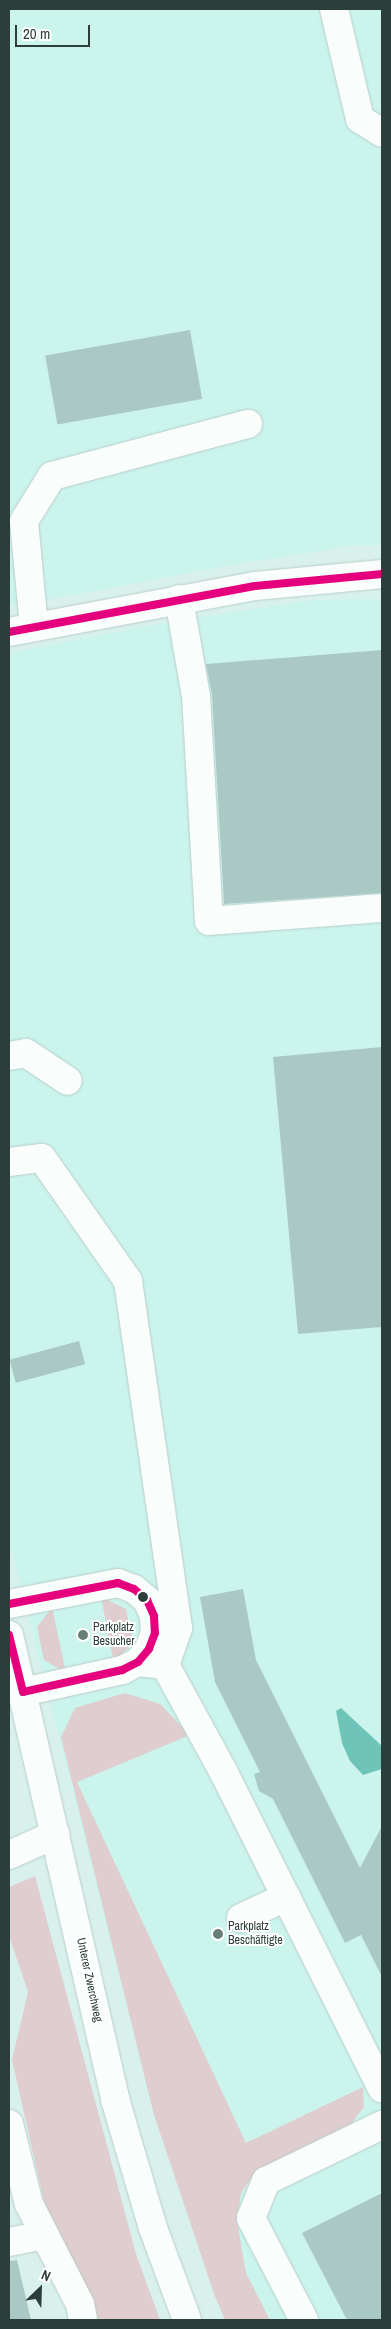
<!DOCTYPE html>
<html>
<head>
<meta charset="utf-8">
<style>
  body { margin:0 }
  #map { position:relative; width:391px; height:2329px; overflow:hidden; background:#d9f1ed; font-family:"Archivo Narrow",sans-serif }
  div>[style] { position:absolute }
  .built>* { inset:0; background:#cbf4ed }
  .green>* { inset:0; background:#dfcdcf }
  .water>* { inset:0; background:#6fc4b8 }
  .building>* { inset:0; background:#aac9c5; transform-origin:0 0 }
  .roads { filter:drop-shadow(0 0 1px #bacdca) drop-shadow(0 0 1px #bacdca) }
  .minor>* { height:28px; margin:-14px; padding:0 14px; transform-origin:14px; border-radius:14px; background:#f9fdfc }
  .bus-1>* { height:8px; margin:-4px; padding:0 4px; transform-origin:4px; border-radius:4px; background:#e5007d }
  .dots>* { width:14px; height:14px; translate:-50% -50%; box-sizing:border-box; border:2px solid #fff; border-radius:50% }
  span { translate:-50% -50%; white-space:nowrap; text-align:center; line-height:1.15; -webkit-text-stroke:4px #fff; paint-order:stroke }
  .poi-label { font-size:12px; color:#2c3e3b }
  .left { translate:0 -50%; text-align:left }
  .street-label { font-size:12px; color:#2c3e3b }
  .frame { position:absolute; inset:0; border:10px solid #2c3e3b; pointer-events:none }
  .north { position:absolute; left:15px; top:2264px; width:50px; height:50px; -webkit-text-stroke:4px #fff; paint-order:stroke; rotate:24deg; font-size:14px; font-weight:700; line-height:20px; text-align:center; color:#2c3e3b }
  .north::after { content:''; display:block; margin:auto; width:18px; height:22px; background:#2c3e3b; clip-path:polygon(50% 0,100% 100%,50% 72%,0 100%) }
  .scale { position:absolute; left:15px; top:25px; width:75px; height:22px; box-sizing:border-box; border:2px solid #2c3e3b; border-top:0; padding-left:6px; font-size:15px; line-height:18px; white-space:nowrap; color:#2c3e3b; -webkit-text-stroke:4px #fff; paint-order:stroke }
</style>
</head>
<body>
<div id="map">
  <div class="built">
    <i style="clip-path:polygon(9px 9px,382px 9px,382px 545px,356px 545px,232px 565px,9px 607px)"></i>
    <i style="clip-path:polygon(382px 599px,382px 2320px,225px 2320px,154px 2115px,9px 1539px,9px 653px,175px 621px,314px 600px)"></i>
  </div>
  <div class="green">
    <i style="clip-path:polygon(101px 1597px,126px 1609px,133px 1642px,114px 1663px)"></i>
    <i style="clip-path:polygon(52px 1607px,66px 1673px,44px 1660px,37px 1627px)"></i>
    <i style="clip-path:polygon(125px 1693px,160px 1704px,190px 1735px,77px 1782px,246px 2143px,363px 2087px,364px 2107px,351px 2124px,270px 2165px,252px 2177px,241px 2193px,237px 2221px,246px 2273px,270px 2320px,225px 2320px,214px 2294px,154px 2115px,61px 1737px,75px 1708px)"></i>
    <i style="clip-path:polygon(35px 1876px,136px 2254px,160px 2320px,98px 2320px,44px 2201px,12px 2060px,28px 1992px,9px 1936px,9px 1887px)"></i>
  </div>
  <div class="water">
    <i style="clip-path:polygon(341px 1708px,382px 1746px,382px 1769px,363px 1775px,350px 1761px,342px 1743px,336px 1711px)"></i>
  </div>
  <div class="building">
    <i style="left:190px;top:330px;width:70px;height:147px;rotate:80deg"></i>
    <i style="clip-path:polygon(382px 650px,382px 893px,224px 904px,212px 695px,206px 664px)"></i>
    <i style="clip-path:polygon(382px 1047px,382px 1327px,298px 1334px,273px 1057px)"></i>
    <i style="left:79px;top:1341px;width:24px;height:72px;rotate:75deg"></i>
    <i style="clip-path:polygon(243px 1589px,256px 1660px,360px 1868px,382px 1826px,382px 1977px,361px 1935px,345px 1943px,273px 1799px,259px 1791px,254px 1774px,260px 1772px,215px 1682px,200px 1597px)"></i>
    <i style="clip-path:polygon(382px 2193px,382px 2320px,347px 2320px,302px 2233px)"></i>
    <i style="clip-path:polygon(17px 2260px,31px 2320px,9px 2320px,9px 2261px)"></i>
  </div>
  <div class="roads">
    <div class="minor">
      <i style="left:334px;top:9px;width:113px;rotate:76.7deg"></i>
      <i style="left:360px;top:119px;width:26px;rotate:32deg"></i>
      <i style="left:179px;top:599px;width:98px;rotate:80.1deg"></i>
      <i style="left:196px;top:696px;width:225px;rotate:86.7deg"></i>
      <i style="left:209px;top:921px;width:173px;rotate:-4.3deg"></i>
      <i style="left:34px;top:627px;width:106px;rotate:-95.4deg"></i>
      <i style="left:24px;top:521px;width:53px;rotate:-58.1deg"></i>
      <i style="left:52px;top:476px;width:203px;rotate:-14.9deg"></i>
      <i style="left:9px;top:632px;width:250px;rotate:-10.6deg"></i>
      <i style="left:255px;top:586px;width:128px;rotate:-5.4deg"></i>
      <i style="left:9px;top:1056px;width:17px;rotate:-10deg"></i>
      <i style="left:26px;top:1053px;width:50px;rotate:33.7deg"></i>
      <i style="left:9px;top:1162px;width:33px;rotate:-7deg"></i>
      <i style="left:42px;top:1158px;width:150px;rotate:55deg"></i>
      <i style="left:128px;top:1281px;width:351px;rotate:81.8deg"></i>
      <i style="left:178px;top:1628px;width:39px;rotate:109deg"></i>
      <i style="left:165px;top:1665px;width:27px;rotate:-174deg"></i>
      <i style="left:9px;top:1604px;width:111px;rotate:-10.9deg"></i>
      <i style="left:118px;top:1583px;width:17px;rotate:21deg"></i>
      <i style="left:134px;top:1589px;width:17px;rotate:40deg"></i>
      <i style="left:147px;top:1600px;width:17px;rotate:66deg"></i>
      <i style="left:154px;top:1616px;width:17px;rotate:87deg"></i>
      <i style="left:155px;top:1633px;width:17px;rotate:111deg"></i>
      <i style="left:149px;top:1649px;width:17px;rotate:130deg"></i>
      <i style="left:138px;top:1662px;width:18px;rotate:153deg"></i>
      <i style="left:122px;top:1670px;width:101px;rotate:167.5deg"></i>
      <i style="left:9px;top:1635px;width:476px;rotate:77.1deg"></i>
      <i style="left:115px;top:2099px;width:134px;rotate:73.6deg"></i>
      <i style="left:153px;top:2228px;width:98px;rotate:69.7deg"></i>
      <i style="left:165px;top:1665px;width:121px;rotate:61.3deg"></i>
      <i style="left:223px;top:1771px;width:355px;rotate:63.4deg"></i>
      <i style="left:9px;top:1855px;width:51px;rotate:-24.1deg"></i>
      <i style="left:241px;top:1918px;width:50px;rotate:-25deg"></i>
      <i style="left:9px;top:2124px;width:82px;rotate:76deg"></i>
      <i style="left:29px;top:2204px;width:112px;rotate:63deg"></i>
      <i style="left:80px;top:2304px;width:16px;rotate:79deg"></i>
      <i style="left:9px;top:2242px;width:36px;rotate:-11deg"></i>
      <i style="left:304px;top:2320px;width:115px;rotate:-117.5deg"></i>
      <i style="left:251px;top:2218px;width:40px;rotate:-68deg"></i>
      <i style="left:266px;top:2181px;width:129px;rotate:-25.8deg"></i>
    </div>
  </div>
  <div class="bus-1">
    <i style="left:9px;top:632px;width:250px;rotate:-10.6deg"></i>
    <i style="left:255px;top:586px;width:128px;rotate:-5.4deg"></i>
    <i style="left:9px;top:1604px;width:111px;rotate:-10.9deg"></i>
    <i style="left:118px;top:1583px;width:17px;rotate:21deg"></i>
    <i style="left:134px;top:1589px;width:17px;rotate:40deg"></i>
    <i style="left:147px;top:1600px;width:17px;rotate:66deg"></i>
    <i style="left:154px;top:1616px;width:17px;rotate:87deg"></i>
    <i style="left:155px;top:1633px;width:17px;rotate:111deg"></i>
    <i style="left:149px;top:1649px;width:17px;rotate:130deg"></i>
    <i style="left:138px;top:1662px;width:18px;rotate:153deg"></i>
    <i style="left:122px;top:1670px;width:101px;rotate:167.5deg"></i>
    <i style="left:23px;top:1692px;width:59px;rotate:-103.8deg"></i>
  </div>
  <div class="dots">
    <i style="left:143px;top:1597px;background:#2c3e3b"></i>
    <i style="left:83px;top:1635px;background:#697d79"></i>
    <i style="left:218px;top:1934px;background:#697d79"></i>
  </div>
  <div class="poi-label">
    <span class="left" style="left:93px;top:1635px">Parkplatz<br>Besucher</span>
    <span class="left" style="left:228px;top:1934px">Parkplatz<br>Beschäftigte</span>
  </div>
  <div class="street-label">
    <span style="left:89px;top:1980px;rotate:78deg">Unterer Zwerchweg</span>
  </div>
  <div class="frame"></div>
  <div class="north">N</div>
  <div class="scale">20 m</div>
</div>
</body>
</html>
